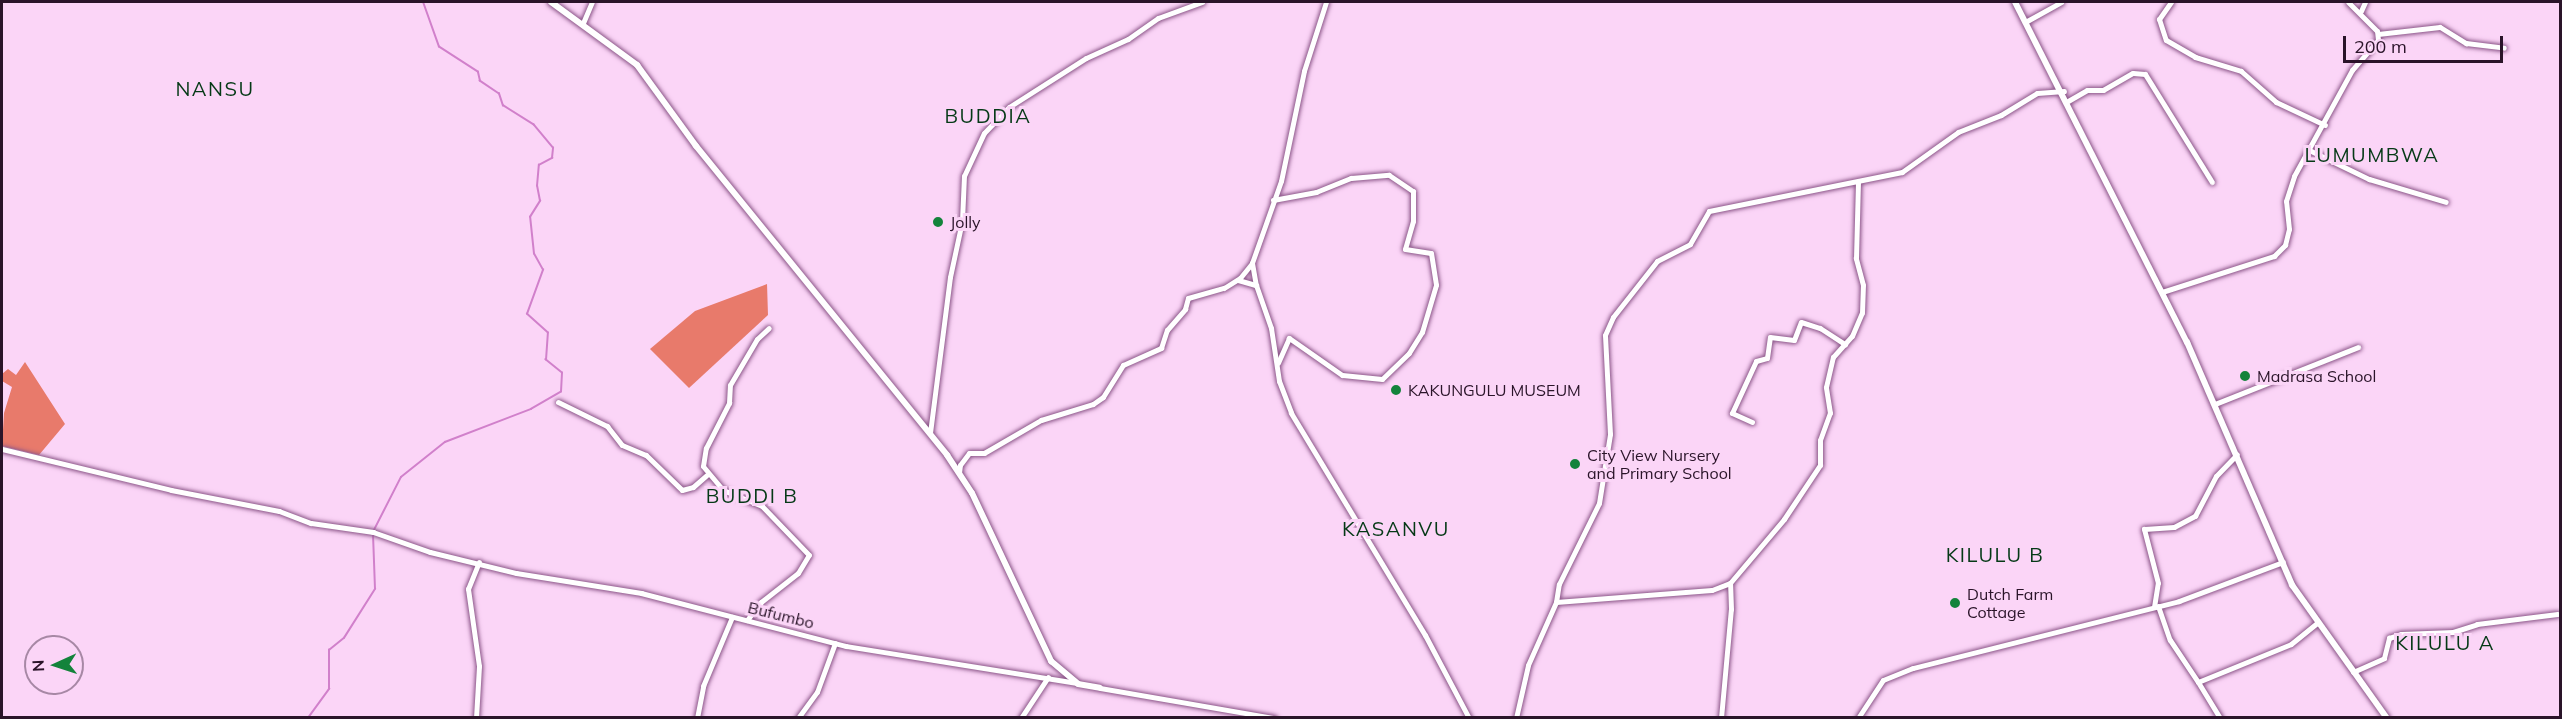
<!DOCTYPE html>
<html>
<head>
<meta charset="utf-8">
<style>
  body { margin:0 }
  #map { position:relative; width:2562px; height:719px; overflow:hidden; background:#fbd5f7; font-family:Mulish,sans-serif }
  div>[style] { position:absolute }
  .forest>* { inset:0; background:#e87a6b }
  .stream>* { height:1.5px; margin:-0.75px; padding:0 0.75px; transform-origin:0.75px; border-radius:0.75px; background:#d180cb }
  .roads { filter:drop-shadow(0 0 2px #8b5588) drop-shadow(0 0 2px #8b5588) }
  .minor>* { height:5px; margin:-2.5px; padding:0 2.5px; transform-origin:2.5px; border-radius:2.5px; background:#fff }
  .tertiary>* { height:6px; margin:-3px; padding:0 3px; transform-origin:3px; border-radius:3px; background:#fff }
  .dots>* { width:16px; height:16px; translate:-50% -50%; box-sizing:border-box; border:3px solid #fbd5f7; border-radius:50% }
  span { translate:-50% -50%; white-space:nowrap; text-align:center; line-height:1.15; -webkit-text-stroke:6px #fbd5f7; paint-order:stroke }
  .poi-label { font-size:16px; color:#2a1429 }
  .left { translate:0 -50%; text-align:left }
  .street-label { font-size:16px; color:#2a1429 }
  .quarter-label { font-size:20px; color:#053916; letter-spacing:1.5px }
  .frame { position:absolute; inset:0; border:3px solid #2a1429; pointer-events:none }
  .north { position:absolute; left:24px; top:635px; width:60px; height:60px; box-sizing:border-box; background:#fbd5f7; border:2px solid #a788a5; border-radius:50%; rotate:267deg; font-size:16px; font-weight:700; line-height:24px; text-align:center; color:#2a1429 }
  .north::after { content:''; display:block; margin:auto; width:21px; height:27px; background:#13833b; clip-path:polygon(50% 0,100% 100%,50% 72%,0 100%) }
  .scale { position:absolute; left:2343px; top:36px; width:160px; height:27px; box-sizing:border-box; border:3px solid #2a1429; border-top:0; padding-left:8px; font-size:18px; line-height:21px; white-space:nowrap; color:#2a1429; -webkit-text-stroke:4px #fbd5f7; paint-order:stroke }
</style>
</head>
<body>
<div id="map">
  <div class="forest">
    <i style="clip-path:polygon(767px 284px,768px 315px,689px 388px,650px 349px,695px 311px)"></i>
    <i style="clip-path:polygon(25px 362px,65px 424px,39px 455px,2px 446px,4px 413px,12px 387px,2px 381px,2px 374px,8px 369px,16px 375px)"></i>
  </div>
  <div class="stream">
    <i style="left:374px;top:530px;width:59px;rotate:-63deg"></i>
    <i style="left:401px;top:477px;width:56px;rotate:-38.5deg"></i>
    <i style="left:445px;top:442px;width:92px;rotate:-21deg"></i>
    <i style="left:531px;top:409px;width:34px;rotate:-30deg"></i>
    <i style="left:561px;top:392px;width:19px;rotate:-87deg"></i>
    <i style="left:562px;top:373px;width:21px;rotate:-141deg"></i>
    <i style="left:546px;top:360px;width:27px;rotate:-86deg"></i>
    <i style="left:548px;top:333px;width:28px;rotate:-138deg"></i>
    <i style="left:527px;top:314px;width:47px;rotate:-70deg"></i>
    <i style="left:543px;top:270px;width:18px;rotate:-119deg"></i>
    <i style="left:534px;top:254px;width:37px;rotate:-96deg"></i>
    <i style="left:530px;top:217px;width:19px;rotate:-58deg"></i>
    <i style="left:540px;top:201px;width:15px;rotate:-101deg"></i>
    <i style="left:537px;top:186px;width:21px;rotate:-85deg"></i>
    <i style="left:539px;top:165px;width:15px;rotate:-28deg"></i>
    <i style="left:552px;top:158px;width:10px;rotate:-84deg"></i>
    <i style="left:553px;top:148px;width:30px;rotate:-130deg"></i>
    <i style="left:534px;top:125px;width:36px;rotate:-148deg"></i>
    <i style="left:503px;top:106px;width:13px;rotate:-108deg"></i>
    <i style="left:499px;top:94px;width:23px;rotate:-146deg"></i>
    <i style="left:480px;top:81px;width:9px;rotate:-103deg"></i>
    <i style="left:478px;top:72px;width:46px;rotate:-147.3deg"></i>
    <i style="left:439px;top:47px;width:48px;rotate:-109.6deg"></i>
    <i style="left:308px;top:718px;width:36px;rotate:-54deg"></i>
    <i style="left:329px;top:689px;width:39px;rotate:-90deg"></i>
    <i style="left:329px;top:650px;width:19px;rotate:-39deg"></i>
    <i style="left:344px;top:638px;width:58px;rotate:-57.7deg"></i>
    <i style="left:375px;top:589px;width:54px;rotate:-92.1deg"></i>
  </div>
  <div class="roads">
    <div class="minor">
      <i style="left:1326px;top:2px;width:72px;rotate:107.7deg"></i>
      <i style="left:1304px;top:71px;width:112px;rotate:101.8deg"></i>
      <i style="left:1281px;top:181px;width:87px;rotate:109.5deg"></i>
      <i style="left:1252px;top:263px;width:22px;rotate:80deg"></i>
      <i style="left:1256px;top:285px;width:46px;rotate:70.8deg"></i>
      <i style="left:1271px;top:328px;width:54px;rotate:81.4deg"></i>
      <i style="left:1279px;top:381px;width:34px;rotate:69deg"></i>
      <i style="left:1291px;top:413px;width:259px;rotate:58.9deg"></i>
      <i style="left:1425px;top:635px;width:94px;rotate:62.1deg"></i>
      <i style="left:2171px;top:2px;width:21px;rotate:125deg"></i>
      <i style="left:2159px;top:19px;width:22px;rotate:72deg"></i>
      <i style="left:2166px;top:40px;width:34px;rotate:30deg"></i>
      <i style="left:2195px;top:57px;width:48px;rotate:16.9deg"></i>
      <i style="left:2241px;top:71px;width:47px;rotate:41.5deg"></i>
      <i style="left:2276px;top:102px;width:54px;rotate:25.1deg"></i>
      <i style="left:2361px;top:11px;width:10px;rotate:-66deg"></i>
      <i style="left:2027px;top:21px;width:39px;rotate:-29deg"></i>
      <i style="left:583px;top:23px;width:23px;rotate:-67deg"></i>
      <i style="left:2378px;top:34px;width:62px;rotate:-6.4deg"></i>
      <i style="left:2440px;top:27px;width:31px;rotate:32deg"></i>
      <i style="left:2466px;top:43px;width:38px;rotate:7deg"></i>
      <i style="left:2068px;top:101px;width:22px;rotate:-30deg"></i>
      <i style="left:2087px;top:90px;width:16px"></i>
      <i style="left:2103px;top:90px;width:34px;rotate:-30deg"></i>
      <i style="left:2133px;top:73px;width:12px;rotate:5deg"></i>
      <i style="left:2145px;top:74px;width:127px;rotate:58.2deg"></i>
      <i style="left:2309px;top:150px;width:67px;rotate:25.8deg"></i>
      <i style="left:2369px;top:179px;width:80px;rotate:16.6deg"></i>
      <i style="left:1273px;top:200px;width:44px;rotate:-10.5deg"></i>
      <i style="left:1316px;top:192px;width:38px;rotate:-22deg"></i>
      <i style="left:1351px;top:178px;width:38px;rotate:-5deg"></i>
      <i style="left:1389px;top:175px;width:29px;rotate:34deg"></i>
      <i style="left:1413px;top:191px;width:30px;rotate:90deg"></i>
      <i style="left:1413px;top:221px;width:29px;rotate:106deg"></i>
      <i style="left:1405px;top:249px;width:26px;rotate:9deg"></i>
      <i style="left:1431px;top:253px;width:32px;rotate:81deg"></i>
      <i style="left:1436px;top:285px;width:49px;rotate:106.6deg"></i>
      <i style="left:1422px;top:332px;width:25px;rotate:122deg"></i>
      <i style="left:1409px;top:353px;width:37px;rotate:136deg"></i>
      <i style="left:1382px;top:379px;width:40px;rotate:-174.3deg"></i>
      <i style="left:1342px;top:375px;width:65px;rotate:-145.1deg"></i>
      <i style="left:1289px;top:338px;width:27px;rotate:114deg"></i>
      <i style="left:1238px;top:280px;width:19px;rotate:16deg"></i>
      <i style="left:2162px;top:292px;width:118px;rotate:-17.8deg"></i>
      <i style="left:2274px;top:256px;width:16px;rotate:-45deg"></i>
      <i style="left:2285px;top:245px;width:16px;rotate:-76deg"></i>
      <i style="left:2289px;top:229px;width:28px;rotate:-96deg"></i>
      <i style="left:2286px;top:201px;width:26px;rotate:-72deg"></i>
      <i style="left:2294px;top:176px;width:121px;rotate:-61.3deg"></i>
      <i style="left:2352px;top:70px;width:40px;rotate:-49deg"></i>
      <i style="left:2378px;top:40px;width:9px;rotate:-96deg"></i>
      <i style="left:2377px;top:31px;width:41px;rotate:-135deg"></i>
      <i style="left:558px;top:402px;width:55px;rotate:26.1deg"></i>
      <i style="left:607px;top:426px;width:24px;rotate:52deg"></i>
      <i style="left:622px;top:445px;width:26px;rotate:23deg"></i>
      <i style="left:646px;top:455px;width:50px;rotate:44.2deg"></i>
      <i style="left:682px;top:490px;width:11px;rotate:-15deg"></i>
      <i style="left:693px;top:487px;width:18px;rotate:-41deg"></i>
      <i style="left:2215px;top:404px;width:154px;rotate:-21.7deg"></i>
      <i style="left:1752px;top:422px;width:22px;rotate:-156deg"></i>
      <i style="left:1732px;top:413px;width:57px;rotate:-65.2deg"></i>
      <i style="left:1756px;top:361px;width:11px;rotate:-15deg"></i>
      <i style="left:1767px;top:358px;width:21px;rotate:-82deg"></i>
      <i style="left:1770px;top:337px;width:24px;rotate:7deg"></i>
      <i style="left:1794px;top:340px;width:19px;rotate:-69deg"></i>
      <i style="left:1801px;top:322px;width:20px;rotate:18deg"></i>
      <i style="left:1820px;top:328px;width:30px;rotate:33deg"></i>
      <i style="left:930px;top:433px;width:157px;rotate:-82.7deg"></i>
      <i style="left:950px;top:277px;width:57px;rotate:-77.9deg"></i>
      <i style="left:962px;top:221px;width:45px;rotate:-87.5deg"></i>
      <i style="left:964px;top:176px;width:47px;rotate:-65.1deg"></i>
      <i style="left:984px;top:133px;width:36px;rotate:-46deg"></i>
      <i style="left:1009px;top:107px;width:91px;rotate:-32.5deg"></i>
      <i style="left:1086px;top:58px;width:46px;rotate:-24.3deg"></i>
      <i style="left:1128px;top:39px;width:37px;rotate:-35deg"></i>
      <i style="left:1158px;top:18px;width:47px;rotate:-20deg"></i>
      <i style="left:2px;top:449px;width:174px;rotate:13.6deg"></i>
      <i style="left:171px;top:490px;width:110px;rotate:11deg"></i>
      <i style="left:279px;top:511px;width:34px;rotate:21deg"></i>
      <i style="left:311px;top:523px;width:63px;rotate:8.3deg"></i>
      <i style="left:373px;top:532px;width:60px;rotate:19.3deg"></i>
      <i style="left:430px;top:552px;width:89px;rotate:13.7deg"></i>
      <i style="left:516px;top:573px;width:127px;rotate:9.1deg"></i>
      <i style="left:641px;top:593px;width:212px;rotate:14.5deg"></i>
      <i style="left:846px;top:646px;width:233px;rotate:9.1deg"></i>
      <i style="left:959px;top:473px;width:8px;rotate:-83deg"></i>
      <i style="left:960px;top:465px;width:15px;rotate:-53deg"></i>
      <i style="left:969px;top:453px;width:15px"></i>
      <i style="left:984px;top:453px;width:66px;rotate:-30.1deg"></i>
      <i style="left:1041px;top:420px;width:54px;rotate:-17.1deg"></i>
      <i style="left:1093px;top:404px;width:12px;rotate:-35deg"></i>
      <i style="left:1103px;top:397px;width:38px;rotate:-58deg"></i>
      <i style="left:1123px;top:365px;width:42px;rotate:-24.1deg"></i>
      <i style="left:1161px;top:348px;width:19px;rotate:-72deg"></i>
      <i style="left:1167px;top:330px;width:28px;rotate:-49deg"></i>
      <i style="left:1185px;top:309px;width:11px;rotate:-75deg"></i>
      <i style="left:1188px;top:298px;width:37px;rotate:-16deg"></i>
      <i style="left:1224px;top:288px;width:19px;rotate:-32deg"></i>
      <i style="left:1240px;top:278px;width:19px;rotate:-51deg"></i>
      <i style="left:1556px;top:602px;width:156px;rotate:-4.4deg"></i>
      <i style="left:1712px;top:590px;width:19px;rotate:-21deg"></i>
      <i style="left:1730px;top:583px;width:84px;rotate:-49.8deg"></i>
      <i style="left:1784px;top:519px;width:65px;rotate:-56.3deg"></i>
      <i style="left:1820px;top:465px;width:25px;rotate:-90deg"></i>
      <i style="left:1820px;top:440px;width:29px;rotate:-70deg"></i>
      <i style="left:1830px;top:413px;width:26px;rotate:-99deg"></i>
      <i style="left:1826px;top:387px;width:31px;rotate:-77deg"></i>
      <i style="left:1833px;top:357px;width:28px;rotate:-48deg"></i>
      <i style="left:1852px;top:336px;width:25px;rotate:-67deg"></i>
      <i style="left:1862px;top:313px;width:28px;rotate:-88deg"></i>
      <i style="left:1863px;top:285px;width:28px;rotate:-105deg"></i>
      <i style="left:1856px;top:258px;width:76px;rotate:-88.5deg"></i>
      <i style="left:2158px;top:606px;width:36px;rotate:71deg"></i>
      <i style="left:2170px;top:640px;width:50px;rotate:56.3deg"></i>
      <i style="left:2198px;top:682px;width:100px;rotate:-22.2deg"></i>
      <i style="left:2291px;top:644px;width:33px;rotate:-39deg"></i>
      <i style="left:2154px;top:607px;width:24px;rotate:-81deg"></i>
      <i style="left:2158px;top:583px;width:56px;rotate:-104.5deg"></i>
      <i style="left:2144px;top:529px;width:30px;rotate:-4deg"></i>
      <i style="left:2174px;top:527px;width:24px;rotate:-28deg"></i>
      <i style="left:2195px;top:516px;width:45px;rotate:-62.3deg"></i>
      <i style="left:2216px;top:476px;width:30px;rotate:-46deg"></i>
      <i style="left:747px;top:620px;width:23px;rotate:-52deg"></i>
      <i style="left:761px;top:602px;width:47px;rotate:-38.1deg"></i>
      <i style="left:798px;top:573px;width:21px;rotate:-59deg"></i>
      <i style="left:809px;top:555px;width:68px;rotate:-133.8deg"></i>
      <i style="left:762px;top:506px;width:42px;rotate:-157.7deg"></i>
      <i style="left:723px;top:490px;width:31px;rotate:-130deg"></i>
      <i style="left:703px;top:466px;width:18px;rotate:-81deg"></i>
      <i style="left:706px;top:448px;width:51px;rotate:-62.9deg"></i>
      <i style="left:729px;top:403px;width:18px;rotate:-87deg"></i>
      <i style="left:730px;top:385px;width:53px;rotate:-59.6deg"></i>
      <i style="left:757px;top:339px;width:16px;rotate:-43deg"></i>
      <i style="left:2353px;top:672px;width:34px;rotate:-24deg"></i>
      <i style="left:2384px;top:658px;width:21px;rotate:-76deg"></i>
      <i style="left:2389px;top:638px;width:13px;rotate:-18deg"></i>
      <i style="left:2401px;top:634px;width:52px;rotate:-2.2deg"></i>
      <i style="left:2453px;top:632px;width:25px;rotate:-18deg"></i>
      <i style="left:2477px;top:624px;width:81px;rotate:-7.1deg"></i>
      <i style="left:2198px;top:682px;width:42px;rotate:58.6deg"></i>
      <i style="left:1100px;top:688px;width:177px;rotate:9.8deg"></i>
      <i style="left:476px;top:718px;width:52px;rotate:-86.7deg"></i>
      <i style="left:479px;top:666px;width:78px;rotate:-98.1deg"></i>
      <i style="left:468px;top:589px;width:29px;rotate:-68deg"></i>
      <i style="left:697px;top:718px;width:33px;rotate:-79deg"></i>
      <i style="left:703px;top:686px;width:75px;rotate:-67.2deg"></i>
      <i style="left:798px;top:718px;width:32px;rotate:-54deg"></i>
      <i style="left:817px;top:692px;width:52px;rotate:-69.8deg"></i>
      <i style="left:1021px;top:718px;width:49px;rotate:-56.6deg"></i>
      <i style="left:1516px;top:718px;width:54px;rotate:-77.2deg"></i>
      <i style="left:1528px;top:665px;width:69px;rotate:-66deg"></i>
      <i style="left:1556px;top:602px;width:18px;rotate:-81deg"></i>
      <i style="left:1559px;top:584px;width:90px;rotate:-63.7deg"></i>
      <i style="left:1599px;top:503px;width:70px;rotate:-80.9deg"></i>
      <i style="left:1610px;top:434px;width:99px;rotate:-92.9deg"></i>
      <i style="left:1605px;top:335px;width:20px;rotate:-66deg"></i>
      <i style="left:1613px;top:317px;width:71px;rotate:-51.8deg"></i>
      <i style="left:1657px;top:261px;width:37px;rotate:-27deg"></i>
      <i style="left:1690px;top:244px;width:38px;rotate:-60deg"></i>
      <i style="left:1709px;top:211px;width:197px;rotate:-11.4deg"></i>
      <i style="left:1902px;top:172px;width:69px;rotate:-35.5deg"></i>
      <i style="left:1958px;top:132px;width:46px;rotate:-21.6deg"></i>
      <i style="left:2001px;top:115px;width:42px;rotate:-31.4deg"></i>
      <i style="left:2037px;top:93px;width:27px;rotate:-4deg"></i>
      <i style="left:1721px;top:718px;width:109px;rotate:-84.8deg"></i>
      <i style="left:1731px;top:609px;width:26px;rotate:-92deg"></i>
      <i style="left:1858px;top:718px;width:45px;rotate:-56.7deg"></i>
      <i style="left:1883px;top:680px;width:32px;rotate:-22deg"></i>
      <i style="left:1913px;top:668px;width:274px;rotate:-14.1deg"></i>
      <i style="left:2179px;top:601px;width:111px;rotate:-20.6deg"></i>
    </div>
    <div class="tertiary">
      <i style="left:551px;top:2px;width:107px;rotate:36.2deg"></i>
      <i style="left:637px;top:65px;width:100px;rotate:53.9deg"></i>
      <i style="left:696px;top:146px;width:398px;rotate:50.9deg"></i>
      <i style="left:947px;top:455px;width:45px;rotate:56.7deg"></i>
      <i style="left:972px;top:493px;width:186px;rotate:64.8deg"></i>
      <i style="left:1051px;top:661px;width:35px;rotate:40deg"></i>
      <i style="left:1078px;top:684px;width:22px;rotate:10deg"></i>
      <i style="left:2015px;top:2px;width:381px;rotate:63.2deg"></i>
      <i style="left:2187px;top:342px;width:265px;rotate:66.6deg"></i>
      <i style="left:2292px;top:585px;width:163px;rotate:54.5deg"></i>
    </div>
  </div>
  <div class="dots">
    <i style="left:938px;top:222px;background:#13833b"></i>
    <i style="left:2245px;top:376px;background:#13833b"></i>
    <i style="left:1396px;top:390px;background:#13833b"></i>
    <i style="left:1575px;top:464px;background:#13833b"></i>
    <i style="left:1955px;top:603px;background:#13833b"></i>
  </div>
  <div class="poi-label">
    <span class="left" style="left:950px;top:222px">Jolly</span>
    <span class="left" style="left:2257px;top:376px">Madrasa School</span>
    <span class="left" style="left:1408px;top:390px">KAKUNGULU MUSEUM</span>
    <span class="left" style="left:1587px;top:464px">City View Nursery<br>and Primary School</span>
    <span class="left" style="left:1967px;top:603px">Dutch Farm<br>Cottage</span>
  </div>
  <div class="street-label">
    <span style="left:781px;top:615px;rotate:14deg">Bufumbo</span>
  </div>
  <div class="quarter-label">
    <span style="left:215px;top:88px">NANSU</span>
    <span style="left:988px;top:115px">BUDDIA</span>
    <span style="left:2372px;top:154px">LUMUMBWA</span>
    <span style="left:752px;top:495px">BUDDI B</span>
    <span style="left:1396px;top:528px">KASANVU</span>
    <span style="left:1995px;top:554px">KILULU B</span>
    <span style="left:2445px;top:642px">KILULU A</span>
  </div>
  <div class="frame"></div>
  <div class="north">N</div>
  <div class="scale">200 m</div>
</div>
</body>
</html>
